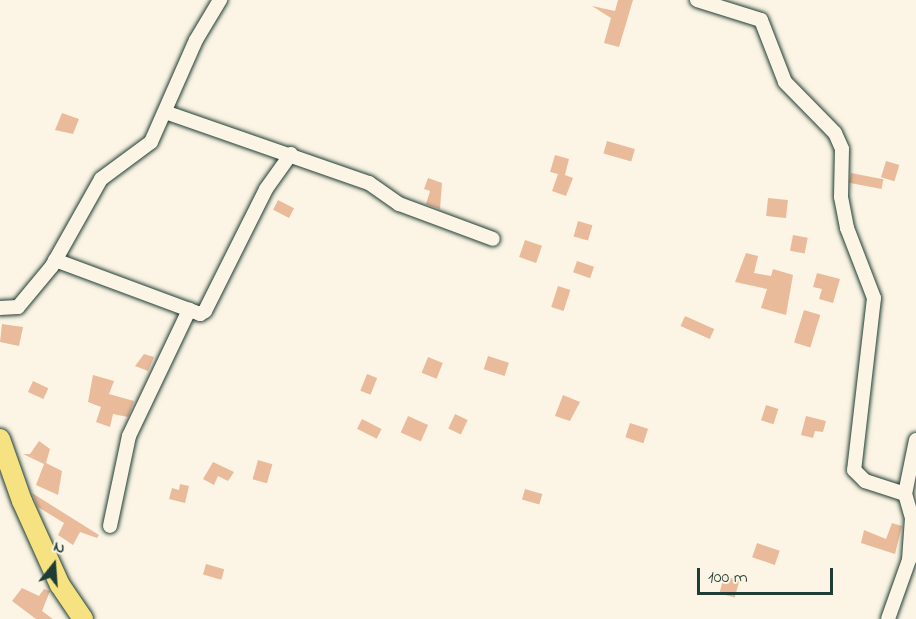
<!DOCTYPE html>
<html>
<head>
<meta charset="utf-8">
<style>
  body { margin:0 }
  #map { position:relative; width:916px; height:619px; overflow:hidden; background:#fcf5e5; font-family:"Indie Flower",sans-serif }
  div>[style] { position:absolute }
  .building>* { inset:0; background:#eabb9b; transform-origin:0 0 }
  .roads { filter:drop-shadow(0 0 2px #1f3d34) drop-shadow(0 0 2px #1f3d34) }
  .minor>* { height:14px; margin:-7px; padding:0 7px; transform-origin:7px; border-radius:7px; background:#fcf5e5 }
  .highway>* { height:20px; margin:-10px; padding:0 10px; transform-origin:10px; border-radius:10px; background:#f6e281 }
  span { translate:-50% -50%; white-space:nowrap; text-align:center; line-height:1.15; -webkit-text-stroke:5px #fcf5e5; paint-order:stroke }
  .north { position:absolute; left:24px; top:535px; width:60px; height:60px; -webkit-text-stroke:4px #fcf5e5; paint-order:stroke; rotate:17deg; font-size:16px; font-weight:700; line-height:24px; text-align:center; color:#1f3d34 }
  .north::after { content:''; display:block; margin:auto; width:21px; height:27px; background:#1f3d34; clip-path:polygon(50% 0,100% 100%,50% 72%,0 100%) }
  .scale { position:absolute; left:697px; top:568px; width:136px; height:27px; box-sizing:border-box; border:3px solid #1f3d34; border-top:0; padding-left:8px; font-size:18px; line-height:21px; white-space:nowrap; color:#1f3d34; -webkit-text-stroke:4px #fcf5e5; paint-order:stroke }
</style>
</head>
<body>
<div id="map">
  <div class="building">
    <i style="clip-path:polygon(618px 0,633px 0,619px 47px,604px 43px,611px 18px,592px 6px,615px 11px)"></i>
    <i style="clip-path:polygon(62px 113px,79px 119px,73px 134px,55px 130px)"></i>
    <i style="left:607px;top:141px;width:29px;height:13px;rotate:16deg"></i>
    <i style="clip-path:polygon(555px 155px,569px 159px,565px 175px,573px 178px,566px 196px,552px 191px,558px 174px,550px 172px)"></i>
    <i style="left:886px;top:161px;width:14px;height:17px;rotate:17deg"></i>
    <i style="left:851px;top:173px;width:33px;height:10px;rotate:11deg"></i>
    <i style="clip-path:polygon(428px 178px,442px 183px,440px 209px,426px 204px,430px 191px,424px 189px)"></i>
    <i style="left:768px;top:198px;width:20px;height:18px;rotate:6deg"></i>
    <i style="left:278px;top:200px;width:18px;height:11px;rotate:27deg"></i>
    <i style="left:578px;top:221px;width:15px;height:16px;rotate:16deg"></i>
    <i style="left:793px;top:235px;width:15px;height:16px;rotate:11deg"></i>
    <i style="left:525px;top:240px;width:18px;height:18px;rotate:19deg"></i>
    <i style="clip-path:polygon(746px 253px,758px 256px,754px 273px,771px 276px,773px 269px,793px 275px,786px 315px,761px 308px,767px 289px,735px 282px)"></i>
    <i style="left:577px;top:261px;width:18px;height:12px;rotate:19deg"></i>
    <i style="clip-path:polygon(817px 273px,840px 279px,833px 303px,819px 299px,822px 289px,813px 287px)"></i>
    <i style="left:558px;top:286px;width:13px;height:22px;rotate:18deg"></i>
    <i style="left:804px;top:310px;width:17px;height:34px;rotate:17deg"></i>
    <i style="left:685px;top:316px;width:32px;height:11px;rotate:24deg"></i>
    <i style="clip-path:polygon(2px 324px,23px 327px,19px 346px,0 342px)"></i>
    <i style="clip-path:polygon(144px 354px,154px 357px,148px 371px,135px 366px)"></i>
    <i style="left:488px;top:356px;width:22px;height:14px;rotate:18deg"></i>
    <i style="left:428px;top:357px;width:16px;height:17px;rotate:22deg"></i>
    <i style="left:367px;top:374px;width:11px;height:18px;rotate:22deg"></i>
    <i style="clip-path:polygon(93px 375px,114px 381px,109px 394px,134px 401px,128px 417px,113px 414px,110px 427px,96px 422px,101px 407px,88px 402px)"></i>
    <i style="left:33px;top:381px;width:17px;height:12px;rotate:25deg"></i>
    <i style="clip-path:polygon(563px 395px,580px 402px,570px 421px,555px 416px)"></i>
    <i style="left:766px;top:405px;width:13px;height:16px;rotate:18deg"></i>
    <i style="left:455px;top:414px;width:14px;height:16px;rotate:25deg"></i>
    <i style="left:408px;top:416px;width:22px;height:18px;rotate:24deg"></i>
    <i style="clip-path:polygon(806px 416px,826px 421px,823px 432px,815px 431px,813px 438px,801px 435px)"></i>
    <i style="left:362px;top:419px;width:22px;height:11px;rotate:27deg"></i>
    <i style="left:630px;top:423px;width:19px;height:15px;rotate:18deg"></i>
    <i style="clip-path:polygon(39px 441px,50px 449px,46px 463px,62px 471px,58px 495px,36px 485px,44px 464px,23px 454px,30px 454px)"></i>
    <i style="left:258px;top:460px;width:15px;height:20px;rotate:16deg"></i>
    <i style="clip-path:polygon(213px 462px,234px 472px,228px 481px,218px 476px,214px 485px,203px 479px)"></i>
    <i style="clip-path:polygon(180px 484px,189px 486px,185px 503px,169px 499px,172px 488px,179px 490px)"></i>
    <i style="left:525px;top:489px;width:18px;height:11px;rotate:16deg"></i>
    <i style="clip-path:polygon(32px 493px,99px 535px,97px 538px,80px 532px,73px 545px,58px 535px,64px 523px,38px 507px)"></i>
    <i style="clip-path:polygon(892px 523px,902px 526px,895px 554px,861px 543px,864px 530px,886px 539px)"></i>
    <i style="left:757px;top:543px;width:24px;height:15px;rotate:19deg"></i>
    <i style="left:206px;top:564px;width:19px;height:11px;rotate:16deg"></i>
    <i style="left:724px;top:576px;width:16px;height:18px;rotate:15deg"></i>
    <i style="clip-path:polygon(22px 588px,39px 596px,44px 589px,50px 591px,42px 611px,53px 619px,36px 619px,12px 601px)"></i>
  </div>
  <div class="roads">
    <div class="minor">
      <i style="left:697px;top:0;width:67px;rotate:17.4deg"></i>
      <i style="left:761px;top:20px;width:66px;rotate:68.8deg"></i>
      <i style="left:785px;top:82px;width:71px;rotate:45.6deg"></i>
      <i style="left:835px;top:133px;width:17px;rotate:66deg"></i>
      <i style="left:842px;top:149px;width:48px;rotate:91.2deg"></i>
      <i style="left:841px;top:197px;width:32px;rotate:79deg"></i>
      <i style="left:847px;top:228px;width:75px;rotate:68.9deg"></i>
      <i style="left:874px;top:298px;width:173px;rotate:96.6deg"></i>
      <i style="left:854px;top:470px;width:16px;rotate:45deg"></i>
      <i style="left:865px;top:481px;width:42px;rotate:18deg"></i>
      <i style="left:165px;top:112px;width:216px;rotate:19.2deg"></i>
      <i style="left:369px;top:183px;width:37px;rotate:35deg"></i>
      <i style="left:399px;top:204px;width:100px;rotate:20.4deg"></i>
      <i style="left:55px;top:260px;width:155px;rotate:20.4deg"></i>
      <i style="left:200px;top:314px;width:6px;rotate:-31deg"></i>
      <i style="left:205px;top:311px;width:136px;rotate:-63.4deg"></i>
      <i style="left:266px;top:189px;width:43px;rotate:-54.5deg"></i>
      <i style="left:0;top:308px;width:18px;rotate:-3deg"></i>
      <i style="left:18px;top:307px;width:53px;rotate:-50.3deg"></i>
      <i style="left:52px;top:266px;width:100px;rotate:-60.6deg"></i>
      <i style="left:101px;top:179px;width:62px;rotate:-36.5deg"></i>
      <i style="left:151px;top:142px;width:111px;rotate:-66.2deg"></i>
      <i style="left:196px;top:40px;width:47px;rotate:-59deg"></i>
      <i style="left:110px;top:526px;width:92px;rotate:-78.1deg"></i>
      <i style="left:129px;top:436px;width:140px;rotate:-64.5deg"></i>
      <i style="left:888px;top:619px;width:63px;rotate:-70.4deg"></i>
      <i style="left:909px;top:560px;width:42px;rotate:-85.9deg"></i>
      <i style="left:912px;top:518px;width:25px;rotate:-106deg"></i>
      <i style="left:905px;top:494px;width:55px;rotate:-78.5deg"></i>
    </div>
    <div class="highway">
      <i style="left:0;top:439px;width:66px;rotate:70.5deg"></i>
      <i style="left:22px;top:501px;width:92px;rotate:65.7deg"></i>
      <i style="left:60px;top:585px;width:41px;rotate:55.9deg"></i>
    </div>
  </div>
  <div class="north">N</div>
  <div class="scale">100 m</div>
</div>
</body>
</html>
